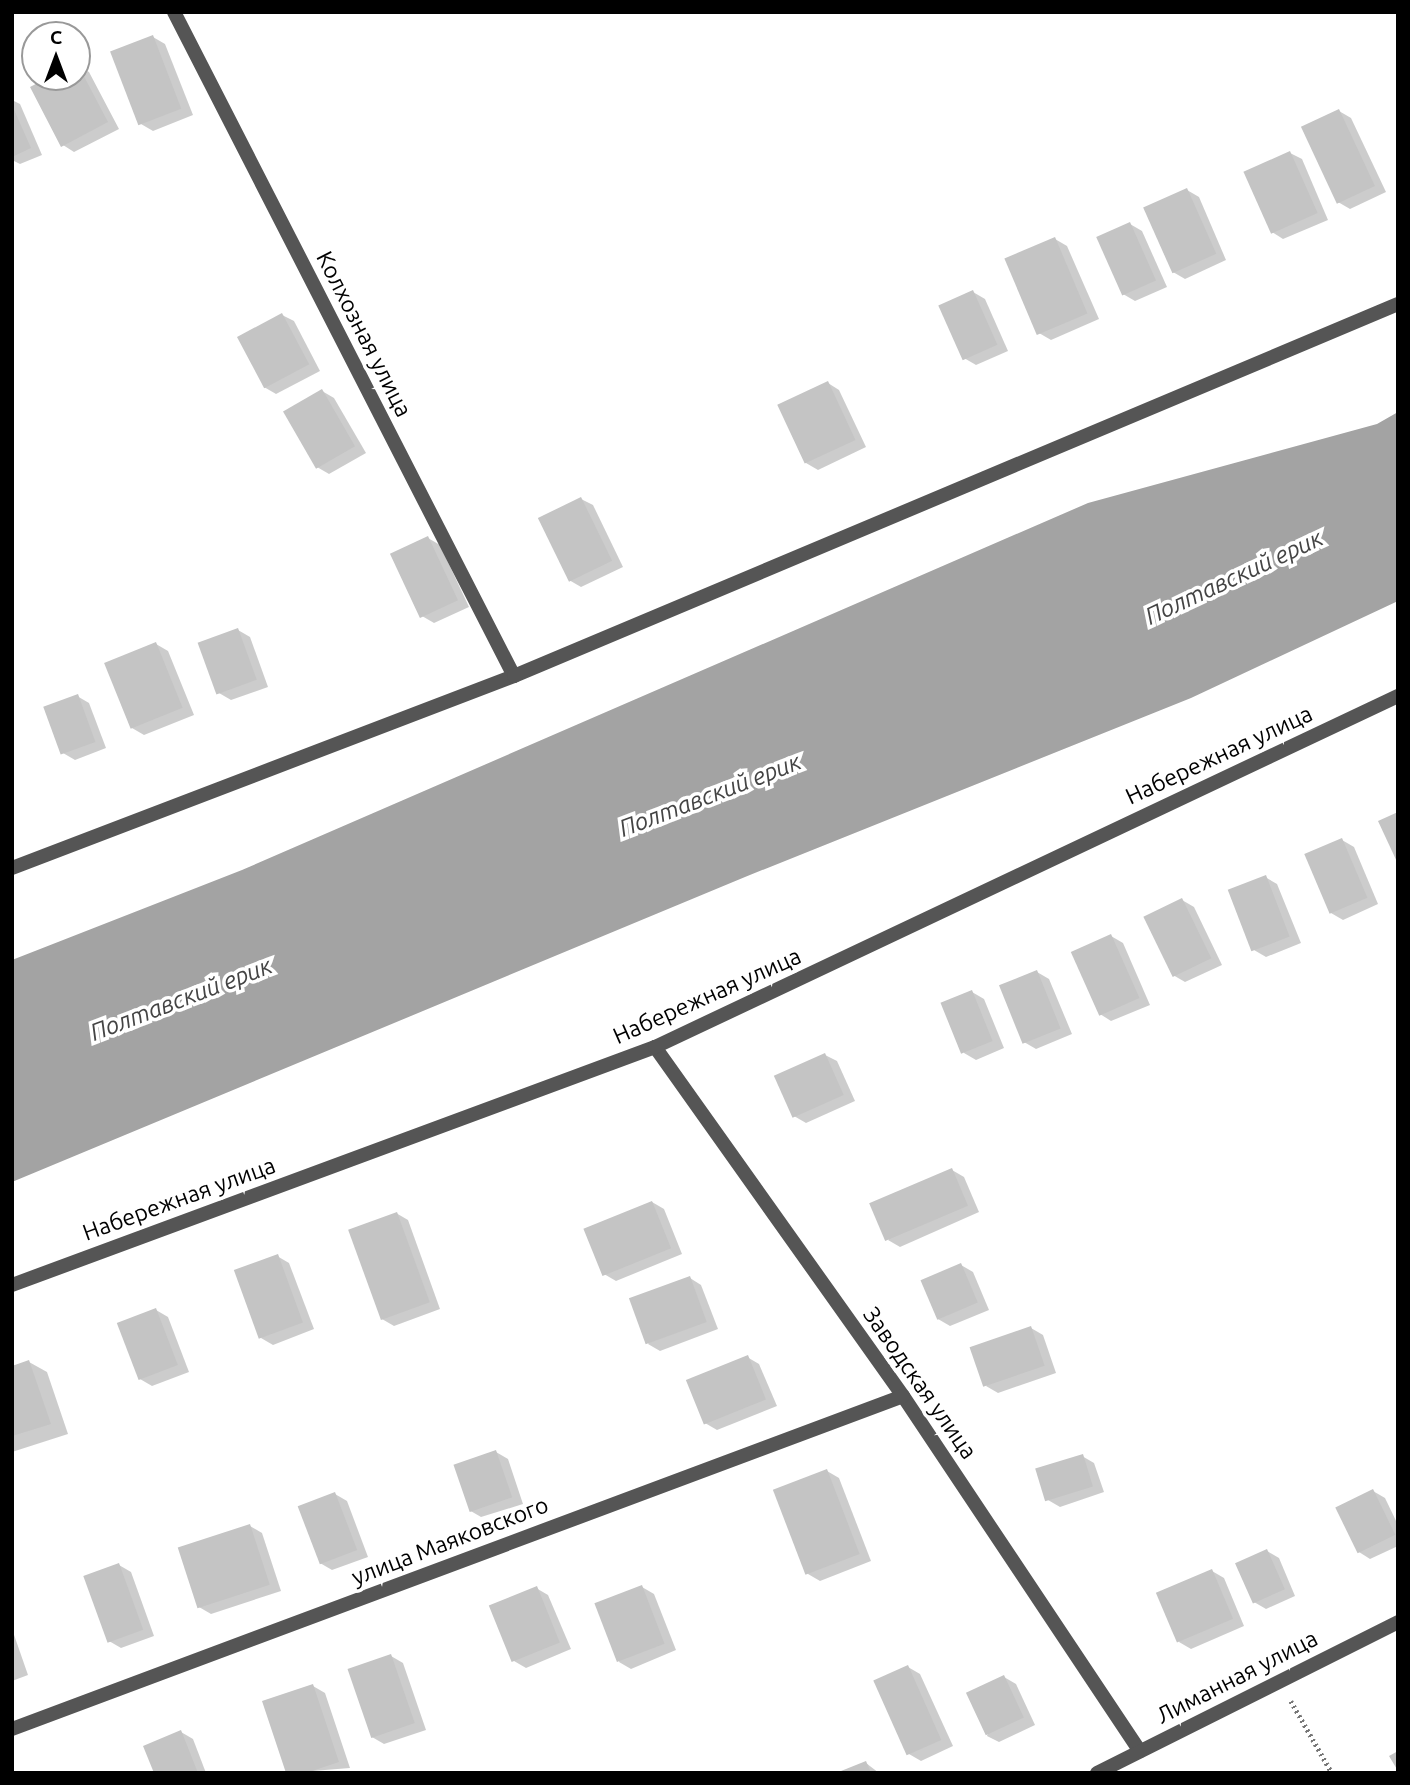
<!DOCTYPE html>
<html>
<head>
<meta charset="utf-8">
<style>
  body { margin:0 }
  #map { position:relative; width:1410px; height:1785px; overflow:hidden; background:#fff; font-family:Ubuntu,sans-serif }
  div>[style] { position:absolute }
  .water>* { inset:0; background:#a3a3a3 }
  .shadow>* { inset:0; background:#0003 }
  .building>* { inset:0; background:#c4c4c4; transform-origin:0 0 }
  .path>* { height:4.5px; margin-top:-2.25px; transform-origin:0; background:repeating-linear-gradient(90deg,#777 0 2px,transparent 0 5.5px) }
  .minor>* { height:14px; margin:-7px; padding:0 7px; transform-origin:7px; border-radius:7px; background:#555 }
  span { translate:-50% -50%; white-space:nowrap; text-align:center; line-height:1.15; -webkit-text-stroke:7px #fff; paint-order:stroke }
  .street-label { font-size:23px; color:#000 }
  .water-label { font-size:24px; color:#444; font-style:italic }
  .frame { position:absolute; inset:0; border:14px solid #000; pointer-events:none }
  .north { position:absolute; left:21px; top:21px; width:70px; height:70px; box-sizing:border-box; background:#fff; border:2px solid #999; border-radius:50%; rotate:0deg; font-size:19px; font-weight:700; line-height:28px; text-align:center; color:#000 }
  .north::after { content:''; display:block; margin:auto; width:24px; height:32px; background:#000; clip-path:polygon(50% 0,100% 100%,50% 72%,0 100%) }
</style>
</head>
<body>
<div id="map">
  <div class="water">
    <i style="clip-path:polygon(1398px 412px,1398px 601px,1191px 698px,745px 877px,12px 1182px,12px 960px,242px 870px,1088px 503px,1377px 424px)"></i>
  </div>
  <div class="shadow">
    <i style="clip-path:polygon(153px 37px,165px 44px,193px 115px,153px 131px,141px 124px)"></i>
    <i style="clip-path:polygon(77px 65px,89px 72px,119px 129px,74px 152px,63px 145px,53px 77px,77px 77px)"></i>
    <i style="clip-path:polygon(12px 100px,20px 104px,42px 155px,20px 164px,12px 160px)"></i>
    <i style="clip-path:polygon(1339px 111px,1351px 118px,1386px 192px,1350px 209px,1338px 202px)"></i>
    <i style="clip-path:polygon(1290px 153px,1302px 159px,1328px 220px,1283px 239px,1272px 232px)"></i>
    <i style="clip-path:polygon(1187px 190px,1199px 197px,1226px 260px,1185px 279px,1173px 272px)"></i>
    <i style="clip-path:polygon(1130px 224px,1142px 231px,1167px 287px,1135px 301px,1123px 294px)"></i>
    <i style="clip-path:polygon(1055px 239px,1067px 246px,1099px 319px,1051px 340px,1039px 333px)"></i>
    <i style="clip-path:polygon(973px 292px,985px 299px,1008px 351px,976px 365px,964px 358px)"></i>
    <i style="clip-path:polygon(282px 315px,294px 321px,320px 371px,276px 394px,264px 387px)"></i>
    <i style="clip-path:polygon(828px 383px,839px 390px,866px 447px,818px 470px,806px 463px)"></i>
    <i style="clip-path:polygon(322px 391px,334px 398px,366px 453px,329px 474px,317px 467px)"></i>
    <i style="clip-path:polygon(581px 499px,593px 505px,623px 567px,581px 587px,569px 580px)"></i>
    <i style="clip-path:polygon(428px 538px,440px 545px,469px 607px,434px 623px,422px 616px)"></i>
    <i style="clip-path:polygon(238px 630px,250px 637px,268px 687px,231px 700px,219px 693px)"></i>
    <i style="clip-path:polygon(156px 644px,168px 651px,194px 715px,144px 735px,132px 728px)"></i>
    <i style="clip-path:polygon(77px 696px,89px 703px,106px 748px,75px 760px,63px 753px)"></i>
    <i style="clip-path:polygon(1342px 840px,1354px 847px,1378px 904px,1343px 920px,1331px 913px)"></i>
    <i style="clip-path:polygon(1265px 877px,1277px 884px,1301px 943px,1266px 957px,1254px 950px)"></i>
    <i style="clip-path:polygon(1182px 900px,1194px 907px,1222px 965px,1185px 982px,1173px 975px)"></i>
    <i style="clip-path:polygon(1111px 936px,1123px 943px,1150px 1005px,1111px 1021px,1100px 1014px)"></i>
    <i style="clip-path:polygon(1037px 972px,1049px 979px,1072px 1034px,1036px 1049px,1024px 1042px)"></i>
    <i style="clip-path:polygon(972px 992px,984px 999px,1004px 1048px,976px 1060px,964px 1053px)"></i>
    <i style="clip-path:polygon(825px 1055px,837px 1061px,855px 1101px,806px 1123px,794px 1116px)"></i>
    <i style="clip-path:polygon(952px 1170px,964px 1177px,979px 1212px,900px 1247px,888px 1240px)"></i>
    <i style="clip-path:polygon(652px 1202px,664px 1209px,682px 1254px,616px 1281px,604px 1274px)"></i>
    <i style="clip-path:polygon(396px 1213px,408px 1220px,440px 1309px,394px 1326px,382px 1319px)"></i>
    <i style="clip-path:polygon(277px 1256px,289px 1263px,314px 1329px,273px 1345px,261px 1338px)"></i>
    <i style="clip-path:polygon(961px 1265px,973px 1272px,989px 1310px,950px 1326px,938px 1319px)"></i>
    <i style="clip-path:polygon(690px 1278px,701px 1285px,718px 1329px,660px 1351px,648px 1344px)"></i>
    <i style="clip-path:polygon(156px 1310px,168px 1317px,189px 1372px,152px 1386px,140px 1379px)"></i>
    <i style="clip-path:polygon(1031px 1328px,1043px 1335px,1056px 1373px,998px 1393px,986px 1386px)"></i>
    <i style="clip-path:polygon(747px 1357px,759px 1364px,777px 1406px,717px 1430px,705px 1423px)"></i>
    <i style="clip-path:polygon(29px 1362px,47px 1372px,68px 1434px,12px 1452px,12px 1367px)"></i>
    <i style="clip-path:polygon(496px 1452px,508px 1459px,523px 1504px,481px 1517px,469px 1510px)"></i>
    <i style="clip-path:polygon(1082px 1456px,1094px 1463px,1104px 1492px,1060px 1507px,1048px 1500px)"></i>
    <i style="clip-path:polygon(827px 1471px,839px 1478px,871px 1561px,820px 1581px,808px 1574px)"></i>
    <i style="clip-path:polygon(1373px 1491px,1385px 1498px,1398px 1525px,1398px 1546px,1370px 1559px,1359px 1552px)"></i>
    <i style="clip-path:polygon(335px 1494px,347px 1501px,368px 1557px,332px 1570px,320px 1563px)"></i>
    <i style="clip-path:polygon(250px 1526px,262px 1533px,281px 1591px,211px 1614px,199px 1607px)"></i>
    <i style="clip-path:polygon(1267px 1551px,1279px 1558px,1295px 1596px,1266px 1609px,1254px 1602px)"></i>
    <i style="clip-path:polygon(119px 1565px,131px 1572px,154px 1636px,121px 1648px,109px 1641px)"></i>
    <i style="clip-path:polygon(1212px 1571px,1224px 1578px,1244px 1626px,1191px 1649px,1179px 1642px)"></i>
    <i style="clip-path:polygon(642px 1587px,654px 1594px,676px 1650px,631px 1669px,619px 1662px)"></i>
    <i style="clip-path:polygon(536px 1588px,548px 1595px,571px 1649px,526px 1668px,514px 1661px)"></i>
    <i style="clip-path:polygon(12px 1629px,28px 1675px,12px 1681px)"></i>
    <i style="clip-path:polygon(391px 1656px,403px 1663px,426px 1730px,384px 1744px,372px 1737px)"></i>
    <i style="clip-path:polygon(908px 1667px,920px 1674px,953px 1746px,921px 1761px,909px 1754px)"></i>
    <i style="clip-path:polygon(1004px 1677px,1016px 1684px,1035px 1725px,999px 1742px,987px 1736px)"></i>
    <i style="clip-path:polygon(313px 1686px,325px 1693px,350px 1768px,288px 1773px)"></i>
    <i style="clip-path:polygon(181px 1732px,193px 1739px,206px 1773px,156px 1773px)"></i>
    <i style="clip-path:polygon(866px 1763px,879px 1773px,841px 1773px)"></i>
  </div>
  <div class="building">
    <i style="left:153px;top:35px;width:79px;height:46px;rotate:69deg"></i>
    <i style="clip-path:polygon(77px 63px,108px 122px,61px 147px,30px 87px,49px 77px,77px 77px)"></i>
    <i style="clip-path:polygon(12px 105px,31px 148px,12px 157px)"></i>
    <i style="left:1339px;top:109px;width:85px;height:42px;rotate:65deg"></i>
    <i style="left:1290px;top:151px;width:68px;height:51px;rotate:66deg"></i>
    <i style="left:1187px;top:188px;width:72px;height:48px;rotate:66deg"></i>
    <i style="left:1130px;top:222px;width:64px;height:37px;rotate:66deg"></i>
    <i style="left:1055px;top:237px;width:83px;height:55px;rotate:67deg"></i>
    <i style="left:973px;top:290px;width:60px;height:38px;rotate:66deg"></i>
    <i style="left:282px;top:313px;width:58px;height:51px;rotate:62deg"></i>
    <i style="left:828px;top:381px;width:65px;height:56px;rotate:65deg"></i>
    <i style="left:322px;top:389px;width:66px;height:45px;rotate:60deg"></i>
    <i style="left:581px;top:497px;width:71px;height:48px;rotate:64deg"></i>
    <i style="left:428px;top:536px;width:71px;height:42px;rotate:65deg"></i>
    <i style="left:238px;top:628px;width:55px;height:43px;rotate:70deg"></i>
    <i style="left:156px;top:642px;width:71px;height:56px;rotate:68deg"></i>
    <i style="left:78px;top:694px;width:51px;height:37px;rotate:70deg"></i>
    <i style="clip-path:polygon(1398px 812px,1398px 864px,1378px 821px)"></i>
    <i style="left:1342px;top:838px;width:65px;height:41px;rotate:67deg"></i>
    <i style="left:1266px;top:875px;width:66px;height:41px;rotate:69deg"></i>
    <i style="left:1182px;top:898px;width:67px;height:43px;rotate:64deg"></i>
    <i style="left:1111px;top:934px;width:70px;height:44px;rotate:66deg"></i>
    <i style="left:1037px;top:970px;width:63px;height:41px;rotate:68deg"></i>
    <i style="left:972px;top:990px;width:55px;height:34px;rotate:68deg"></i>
    <i style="left:825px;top:1053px;width:46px;height:56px;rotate:66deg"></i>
    <i style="left:952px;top:1168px;width:41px;height:90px;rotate:67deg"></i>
    <i style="left:652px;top:1201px;width:51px;height:74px;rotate:68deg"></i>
    <i style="left:397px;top:1212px;width:96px;height:52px;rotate:70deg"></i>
    <i style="left:278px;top:1254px;width:73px;height:47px;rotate:70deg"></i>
    <i style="left:961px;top:1263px;width:43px;height:44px;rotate:67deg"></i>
    <i style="left:690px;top:1276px;width:49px;height:65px;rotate:70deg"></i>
    <i style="left:156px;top:1308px;width:61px;height:42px;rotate:69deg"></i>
    <i style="left:1031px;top:1326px;width:42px;height:65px;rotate:71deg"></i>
    <i style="left:748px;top:1355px;width:48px;height:67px;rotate:68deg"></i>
    <i style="clip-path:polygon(29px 1360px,51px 1424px,12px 1436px,12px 1366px)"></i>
    <i style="left:496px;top:1450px;width:50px;height:45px;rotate:71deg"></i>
    <i style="left:1083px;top:1454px;width:34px;height:50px;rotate:73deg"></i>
    <i style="left:827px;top:1469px;width:91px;height:58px;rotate:69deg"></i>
    <i style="left:1373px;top:1489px;width:51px;height:42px;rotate:64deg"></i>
    <i style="left:335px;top:1492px;width:62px;height:40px;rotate:69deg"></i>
    <i style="left:250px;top:1524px;width:64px;height:76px;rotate:72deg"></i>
    <i style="left:1267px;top:1549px;width:44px;height:35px;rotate:66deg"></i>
    <i style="left:119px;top:1563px;width:71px;height:38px;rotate:70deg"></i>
    <i style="left:1212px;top:1569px;width:54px;height:61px;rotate:67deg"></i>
    <i style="left:642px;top:1585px;width:63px;height:51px;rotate:69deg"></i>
    <i style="left:537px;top:1586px;width:61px;height:52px;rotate:68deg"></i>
    <i style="left:391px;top:1654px;width:73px;height:46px;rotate:71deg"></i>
    <i style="left:908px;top:1665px;width:82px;height:38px;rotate:66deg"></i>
    <i style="left:1004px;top:1675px;width:47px;height:42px;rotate:65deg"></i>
    <i style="clip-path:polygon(313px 1684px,339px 1762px,306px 1773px,286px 1773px,262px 1701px)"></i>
    <i style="clip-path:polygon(181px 1730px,198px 1773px,154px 1773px,143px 1746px)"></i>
    <i style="clip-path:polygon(1398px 1751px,1398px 1771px,1389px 1756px)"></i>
    <i style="clip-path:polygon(866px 1761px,871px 1773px,836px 1773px)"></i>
  </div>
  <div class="path">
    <i style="left:1291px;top:1701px;width:83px;rotate:60.3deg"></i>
  </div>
  <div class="minor">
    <i style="left:174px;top:12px;width:746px;rotate:62.89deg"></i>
    <i style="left:12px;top:868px;width:537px;rotate:-20.93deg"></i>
    <i style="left:514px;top:676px;width:959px;rotate:-22.82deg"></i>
    <i style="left:655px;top:1047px;width:428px;rotate:54.6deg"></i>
    <i style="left:903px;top:1396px;width:427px;rotate:56.3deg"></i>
    <i style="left:12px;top:1285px;width:686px;rotate:-20.31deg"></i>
    <i style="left:655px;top:1047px;width:822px;rotate:-25.29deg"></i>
    <i style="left:12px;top:1729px;width:951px;rotate:-20.49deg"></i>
    <i style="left:1097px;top:1773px;width:337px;rotate:-26.6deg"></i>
  </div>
  <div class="street-label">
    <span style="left:364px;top:334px;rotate:63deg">Колхозная улица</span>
    <span style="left:1219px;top:755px;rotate:-25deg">Набережная улица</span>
    <span style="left:707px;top:996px;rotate:-24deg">Набережная улица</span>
    <span style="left:179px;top:1199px;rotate:-20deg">Набережная улица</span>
    <span style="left:920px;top:1383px;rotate:55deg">Заводская улица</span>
    <span style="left:450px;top:1541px;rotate:-21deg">улица Маяковского</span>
    <span style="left:1237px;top:1677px;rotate:-27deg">Лиманная улица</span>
  </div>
  <div class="water-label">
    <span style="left:1234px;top:577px;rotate:-25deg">Полтавский ерик</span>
    <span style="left:710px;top:795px;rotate:-21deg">Полтавский ерик</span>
    <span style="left:181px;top:999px;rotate:-21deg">Полтавский ерик</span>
  </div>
  <div class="frame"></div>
  <div class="north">С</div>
</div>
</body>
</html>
